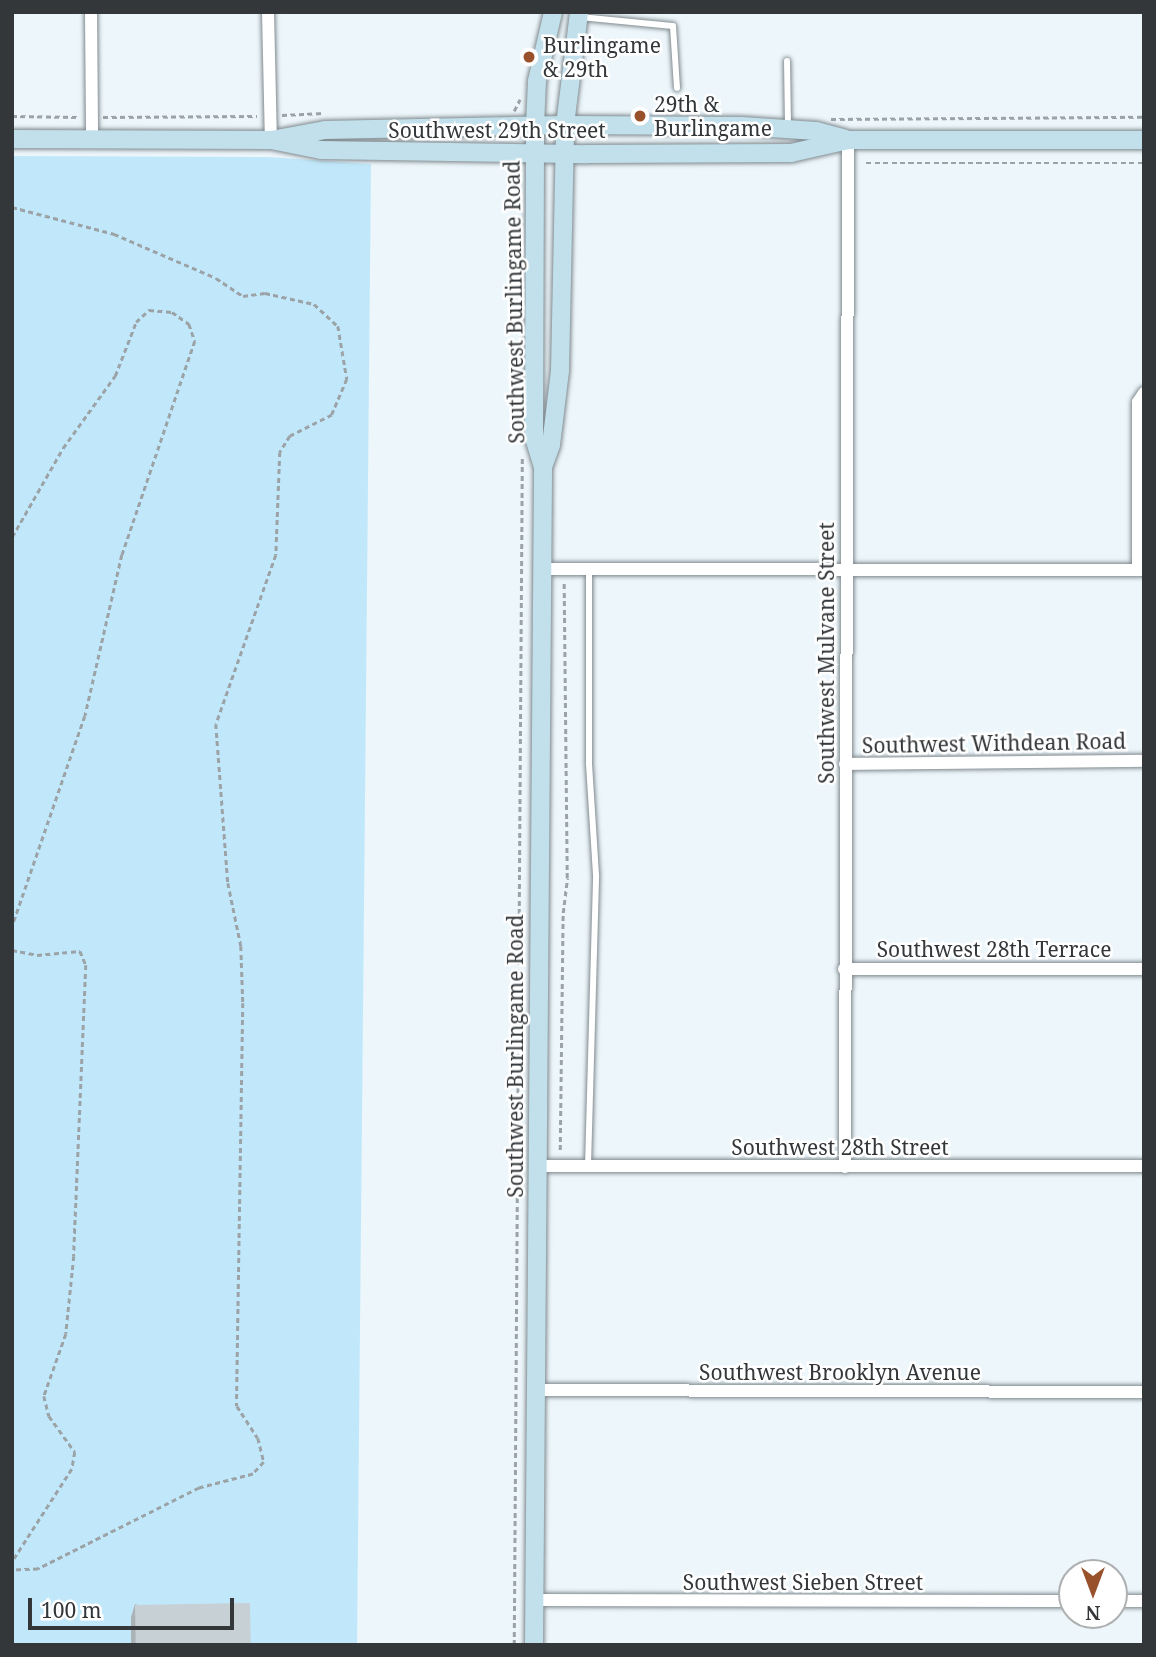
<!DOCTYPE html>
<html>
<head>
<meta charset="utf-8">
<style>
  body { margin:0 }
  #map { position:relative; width:1156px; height:1657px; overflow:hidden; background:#ecf6fb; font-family:"Noto Serif",serif }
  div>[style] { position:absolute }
  .green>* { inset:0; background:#c1e8fa }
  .path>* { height:2.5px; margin-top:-1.25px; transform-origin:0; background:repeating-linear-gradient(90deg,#9ca3a7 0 5px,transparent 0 8.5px) }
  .roads { filter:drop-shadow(0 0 2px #818a8e) drop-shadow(0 0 2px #818a8e) }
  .lane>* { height:6px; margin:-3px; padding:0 3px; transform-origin:3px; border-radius:3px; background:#fff }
  .street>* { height:12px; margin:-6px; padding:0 6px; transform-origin:6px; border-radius:6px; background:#fff }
  .secondary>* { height:18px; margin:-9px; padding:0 9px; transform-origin:9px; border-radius:9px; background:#c1e0eb }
  .wall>* { inset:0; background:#abb3b7 }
  .building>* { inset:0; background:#c7d0d5; transform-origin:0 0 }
  .dots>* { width:19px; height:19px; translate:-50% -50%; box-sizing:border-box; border:4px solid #fff; border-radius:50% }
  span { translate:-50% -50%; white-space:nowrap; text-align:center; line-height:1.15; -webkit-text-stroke:5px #fff; paint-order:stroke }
  .poi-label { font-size:21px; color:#333739 }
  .left { translate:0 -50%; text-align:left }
  .street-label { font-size:21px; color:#333739 }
  .frame { position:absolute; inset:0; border:14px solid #333739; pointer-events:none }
  .north { position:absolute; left:1058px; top:1559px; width:70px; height:70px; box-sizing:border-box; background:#fff; border:2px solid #adafb0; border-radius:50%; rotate:180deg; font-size:19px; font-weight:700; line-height:28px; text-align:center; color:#333739 }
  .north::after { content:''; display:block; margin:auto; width:24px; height:32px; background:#98512b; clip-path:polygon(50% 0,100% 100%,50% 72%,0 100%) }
  .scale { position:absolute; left:28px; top:1598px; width:206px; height:32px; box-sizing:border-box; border:4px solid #333739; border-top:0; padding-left:9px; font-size:21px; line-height:24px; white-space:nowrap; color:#333739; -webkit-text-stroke:5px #fff; paint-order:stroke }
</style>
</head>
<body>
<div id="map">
  <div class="green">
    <i style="clip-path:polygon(12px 156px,268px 157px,371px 164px,357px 1645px,12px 1645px)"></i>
  </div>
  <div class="path">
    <i style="left:514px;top:111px;width:13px;rotate:-63deg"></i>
    <i style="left:282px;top:115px;width:42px;rotate:-2.7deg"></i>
    <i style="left:12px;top:116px;width:67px;rotate:0.9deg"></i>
    <i style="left:103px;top:117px;width:154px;rotate:-0.4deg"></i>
    <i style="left:831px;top:119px;width:313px;rotate:-0.4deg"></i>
    <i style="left:866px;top:163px;width:278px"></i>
    <i style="left:12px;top:207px;width:106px;rotate:14.8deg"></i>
    <i style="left:114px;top:234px;width:111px;rotate:23.3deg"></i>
    <i style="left:216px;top:278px;width:32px;rotate:34deg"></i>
    <i style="left:243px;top:296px;width:22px;rotate:-8deg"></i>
    <i style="left:265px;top:293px;width:50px;rotate:12.7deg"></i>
    <i style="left:314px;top:304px;width:33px;rotate:43deg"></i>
    <i style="left:338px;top:326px;width:54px;rotate:80.4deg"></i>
    <i style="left:347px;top:379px;width:39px;rotate:113deg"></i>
    <i style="left:332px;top:415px;width:47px;rotate:153.4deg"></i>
    <i style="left:290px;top:436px;width:19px;rotate:122deg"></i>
    <i style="left:280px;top:452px;width:103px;rotate:92.2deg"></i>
    <i style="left:276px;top:555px;width:179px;rotate:109.5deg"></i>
    <i style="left:216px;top:724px;width:159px;rotate:85.7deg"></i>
    <i style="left:228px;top:883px;width:64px;rotate:78.3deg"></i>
    <i style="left:241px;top:946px;width:57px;rotate:88deg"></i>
    <i style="left:243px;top:1003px;width:403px;rotate:90.9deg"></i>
    <i style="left:237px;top:1406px;width:38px;rotate:57deg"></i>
    <i style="left:258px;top:1438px;width:25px;rotate:76deg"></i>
    <i style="left:264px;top:1462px;width:16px;rotate:133deg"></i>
    <i style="left:253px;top:1474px;width:56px;rotate:165.5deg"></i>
    <i style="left:199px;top:1488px;width:180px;rotate:153.3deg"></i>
    <i style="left:38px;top:1569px;width:26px;rotate:178deg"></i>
    <i style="left:12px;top:537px;width:103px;rotate:-60.2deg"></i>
    <i style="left:63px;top:448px;width:89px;rotate:-54.2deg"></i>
    <i style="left:115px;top:376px;width:58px;rotate:-68.7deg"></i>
    <i style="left:136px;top:322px;width:18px;rotate:-43deg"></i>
    <i style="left:149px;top:310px;width:23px;rotate:5deg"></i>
    <i style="left:172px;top:312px;width:21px;rotate:35deg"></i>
    <i style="left:189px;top:324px;width:18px;rotate:71deg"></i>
    <i style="left:195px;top:341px;width:226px;rotate:108.8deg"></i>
    <i style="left:122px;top:555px;width:165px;rotate:102.9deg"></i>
    <i style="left:85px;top:716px;width:223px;rotate:109.1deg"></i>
    <i style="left:12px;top:950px;width:25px;rotate:11deg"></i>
    <i style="left:37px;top:955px;width:43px;rotate:-5.3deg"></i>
    <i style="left:80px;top:951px;width:15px;rotate:67deg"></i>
    <i style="left:86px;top:965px;width:291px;rotate:92.4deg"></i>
    <i style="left:74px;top:1256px;width:78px;rotate:95.9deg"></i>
    <i style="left:66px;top:1334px;width:66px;rotate:109.5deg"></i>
    <i style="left:44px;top:1396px;width:21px;rotate:76deg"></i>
    <i style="left:49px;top:1416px;width:44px;rotate:54.2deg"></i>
    <i style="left:75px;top:1452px;width:17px;rotate:100deg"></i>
    <i style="left:72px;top:1469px;width:111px;rotate:122.8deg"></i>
    <i style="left:560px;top:1150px;width:237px;rotate:-89.3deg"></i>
    <i style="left:563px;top:913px;width:35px;rotate:-83deg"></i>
    <i style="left:567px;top:878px;width:296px;rotate:-90.6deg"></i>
    <i style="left:514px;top:1645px;width:1190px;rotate:-89.61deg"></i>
  </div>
  <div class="roads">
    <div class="lane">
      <i style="left:580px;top:17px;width:93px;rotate:5.5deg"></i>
      <i style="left:673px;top:26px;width:62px;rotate:86.3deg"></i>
      <i style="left:787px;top:61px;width:66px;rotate:89.1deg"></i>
      <i style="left:588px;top:1166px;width:291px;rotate:-88.4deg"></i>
      <i style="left:596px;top:875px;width:111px;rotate:-93.6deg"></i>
      <i style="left:589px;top:764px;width:194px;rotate:-90deg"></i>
    </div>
    <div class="street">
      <i style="left:91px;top:12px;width:127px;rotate:89.5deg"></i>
      <i style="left:268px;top:12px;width:128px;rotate:88.7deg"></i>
      <i style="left:541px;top:569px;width:603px;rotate:0.1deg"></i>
      <i style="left:1138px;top:570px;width:168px;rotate:-90deg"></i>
      <i style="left:1138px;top:402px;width:11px;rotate:-56deg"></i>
      <i style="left:845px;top:764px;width:299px;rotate:-0.6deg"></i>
      <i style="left:844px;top:969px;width:300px"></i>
      <i style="left:537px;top:1166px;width:607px"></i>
      <i style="left:845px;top:1167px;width:1027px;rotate:-89.83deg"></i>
      <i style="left:536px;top:1390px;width:608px;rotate:0.19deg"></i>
      <i style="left:534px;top:1600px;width:538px;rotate:0.11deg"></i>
      <i style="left:1114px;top:1601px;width:30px"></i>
    </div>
    <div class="secondary">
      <i style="left:12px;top:139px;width:259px;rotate:0.2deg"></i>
      <i style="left:271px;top:140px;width:55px;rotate:-10.5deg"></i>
      <i style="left:325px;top:130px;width:240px;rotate:-1.2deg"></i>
      <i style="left:565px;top:125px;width:176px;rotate:0.3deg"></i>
      <i style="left:741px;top:126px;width:75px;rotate:3.8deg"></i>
      <i style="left:816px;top:131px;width:30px;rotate:15deg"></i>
      <i style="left:271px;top:140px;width:51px;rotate:11.3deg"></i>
      <i style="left:321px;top:150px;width:266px;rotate:0.9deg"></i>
      <i style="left:587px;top:154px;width:204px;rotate:-0.3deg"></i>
      <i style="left:791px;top:153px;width:58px;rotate:-12.8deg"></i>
      <i style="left:848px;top:140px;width:296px"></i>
      <i style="left:543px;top:467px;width:23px;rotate:-70deg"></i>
      <i style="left:551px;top:445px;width:75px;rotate:-83.1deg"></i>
      <i style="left:560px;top:371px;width:246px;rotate:-88.8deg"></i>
      <i style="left:565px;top:125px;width:114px;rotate:-82.9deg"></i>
      <i style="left:534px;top:1645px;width:1178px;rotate:-89.56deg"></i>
      <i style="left:543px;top:467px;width:30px;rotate:-107deg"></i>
      <i style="left:534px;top:438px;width:312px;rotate:-89.8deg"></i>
      <i style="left:535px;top:126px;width:45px;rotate:-87.5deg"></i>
      <i style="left:537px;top:81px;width:71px;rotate:-76.9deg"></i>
    </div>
  </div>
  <div class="wall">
    <i style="clip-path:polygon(135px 1604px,251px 1645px,131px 1645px,131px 1617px)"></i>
  </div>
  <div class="building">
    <i style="left:250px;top:1603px;width:42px;height:115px;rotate:89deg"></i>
  </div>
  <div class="dots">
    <i style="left:529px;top:57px;background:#98512b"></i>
    <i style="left:640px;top:116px;background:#98512b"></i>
  </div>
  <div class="poi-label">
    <span class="left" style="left:543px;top:57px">Burlingame<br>&amp; 29th</span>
    <span class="left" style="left:654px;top:116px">29th &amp;<br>Burlingame</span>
  </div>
  <div class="street-label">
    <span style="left:497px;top:130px">Southwest 29th Street</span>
    <span style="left:514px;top:302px;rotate:-91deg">Southwest Burlingame Road</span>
    <span style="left:826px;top:653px;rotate:-90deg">Southwest Mulvane Street</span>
    <span style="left:994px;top:743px;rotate:-1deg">Southwest Withdean Road</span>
    <span style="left:994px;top:949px">Southwest 28th Terrace</span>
    <span style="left:515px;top:1056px;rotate:-90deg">Southwest Burlingame Road</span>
    <span style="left:840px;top:1147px">Southwest 28th Street</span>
    <span style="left:840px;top:1372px">Southwest Brooklyn Avenue</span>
    <span style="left:803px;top:1582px">Southwest Sieben Street</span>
  </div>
  <div class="frame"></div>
  <div class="north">N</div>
  <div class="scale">100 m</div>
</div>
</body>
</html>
